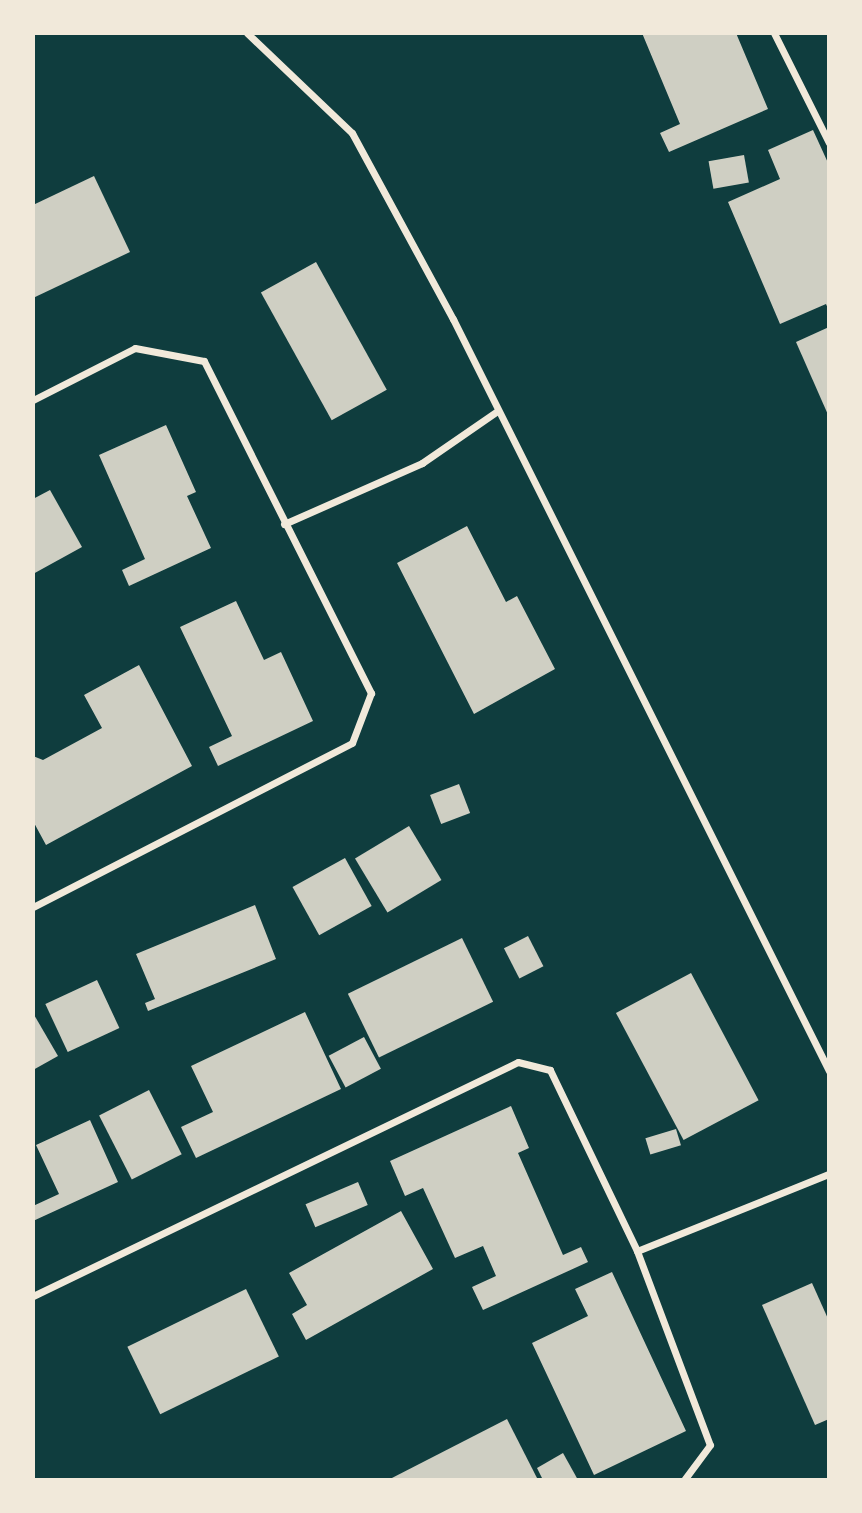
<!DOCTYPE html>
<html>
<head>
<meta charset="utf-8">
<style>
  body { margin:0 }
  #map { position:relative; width:862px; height:1513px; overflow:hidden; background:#0f3d3e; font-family:Jost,sans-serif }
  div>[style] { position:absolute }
  .building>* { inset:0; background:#cfcfc3; transform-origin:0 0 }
  .minor>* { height:7px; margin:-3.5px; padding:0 3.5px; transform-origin:3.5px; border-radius:3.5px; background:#f1e9da }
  span { translate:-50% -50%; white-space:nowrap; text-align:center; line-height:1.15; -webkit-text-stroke:5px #f1e9da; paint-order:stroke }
  .frame { position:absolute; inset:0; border:35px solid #f1e9da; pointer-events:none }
</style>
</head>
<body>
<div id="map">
  <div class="building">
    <i style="clip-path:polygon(642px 33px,736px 33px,768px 109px,669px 152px,660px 133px,680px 124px)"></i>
    <i style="clip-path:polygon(813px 130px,829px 165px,829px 311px,826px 304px,780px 324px,728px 202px,780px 179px,768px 150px)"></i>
    <i style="left:744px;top:155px;width:28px;height:36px;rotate:80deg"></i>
    <i style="clip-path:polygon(94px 176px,130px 252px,33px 298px,33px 205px)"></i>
    <i style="left:316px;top:262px;width:146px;height:63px;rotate:61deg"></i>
    <i style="clip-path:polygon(829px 327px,829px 417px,796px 342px)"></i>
    <i style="clip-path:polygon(166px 425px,196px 492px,187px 496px,211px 548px,129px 586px,122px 570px,145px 559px,99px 455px)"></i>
    <i style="clip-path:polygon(50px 490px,82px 547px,33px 574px,33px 499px)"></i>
    <i style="clip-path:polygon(467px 526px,506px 602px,517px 596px,555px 669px,474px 714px,397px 563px)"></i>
    <i style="clip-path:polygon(236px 601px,264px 660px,281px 652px,313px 721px,218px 766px,209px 747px,232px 736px,180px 627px)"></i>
    <i style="clip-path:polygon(139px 665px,192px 766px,46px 845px,33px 821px,33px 756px,43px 760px,102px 728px,84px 695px)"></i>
    <i style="left:459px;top:784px;width:31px;height:31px;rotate:69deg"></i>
    <i style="left:409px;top:826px;width:63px;height:63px;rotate:59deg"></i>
    <i style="left:345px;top:858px;width:55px;height:60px;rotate:61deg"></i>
    <i style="clip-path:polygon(255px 905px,276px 959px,148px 1011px,145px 1003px,155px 999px,136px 954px)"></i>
    <i style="left:528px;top:936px;width:34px;height:27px;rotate:63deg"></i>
    <i style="left:462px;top:938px;width:71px;height:127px;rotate:64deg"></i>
    <i style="left:691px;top:973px;width:144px;height:85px;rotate:62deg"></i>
    <i style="left:97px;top:980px;width:53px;height:57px;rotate:65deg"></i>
    <i style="clip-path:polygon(305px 1012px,341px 1089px,196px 1158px,181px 1127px,213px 1112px,191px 1066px)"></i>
    <i style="clip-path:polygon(33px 1013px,58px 1056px,33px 1070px)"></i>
    <i style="left:364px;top:1037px;width:36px;height:40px;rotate:62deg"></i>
    <i style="left:149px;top:1090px;width:72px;height:56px;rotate:63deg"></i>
    <i style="clip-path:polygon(511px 1106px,529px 1148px,518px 1153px,563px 1255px,581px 1247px,588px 1262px,483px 1310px,472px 1287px,496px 1276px,483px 1246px,455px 1258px,423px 1188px,405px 1196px,390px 1161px)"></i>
    <i style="clip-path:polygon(90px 1120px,118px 1182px,33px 1221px,33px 1206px,59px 1194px,36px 1145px)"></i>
    <i style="left:676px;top:1129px;width:17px;height:32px;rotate:73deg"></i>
    <i style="left:358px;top:1182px;width:25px;height:57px;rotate:67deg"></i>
    <i style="clip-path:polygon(401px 1211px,433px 1269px,306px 1340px,292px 1314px,307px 1305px,289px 1273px)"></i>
    <i style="clip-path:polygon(612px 1272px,686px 1431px,594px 1475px,532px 1343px,588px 1316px,575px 1289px)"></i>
    <i style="clip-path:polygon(812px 1283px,829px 1321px,829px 1419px,815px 1425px,762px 1305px)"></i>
    <i style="left:246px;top:1289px;width:75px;height:132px;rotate:64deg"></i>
    <i style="clip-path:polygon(507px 1419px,538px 1480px,388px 1480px)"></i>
    <i style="clip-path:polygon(563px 1453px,578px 1480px,543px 1480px,537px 1468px)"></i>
  </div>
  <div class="minor">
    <i style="left:247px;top:33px;width:145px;rotate:43.6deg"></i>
    <i style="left:352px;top:133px;width:212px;rotate:61.5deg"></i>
    <i style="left:453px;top:319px;width:841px;rotate:63.43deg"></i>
    <i style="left:774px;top:33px;width:123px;rotate:63.4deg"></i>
    <i style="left:33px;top:400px;width:114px;rotate:-27deg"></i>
    <i style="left:135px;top:348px;width:70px;rotate:10.7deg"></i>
    <i style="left:204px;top:361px;width:372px;rotate:63.3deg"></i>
    <i style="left:371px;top:693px;width:53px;rotate:110.8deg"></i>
    <i style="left:352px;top:743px;width:359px;rotate:152.8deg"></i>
    <i style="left:284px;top:524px;width:151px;rotate:-23.8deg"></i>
    <i style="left:422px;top:463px;width:90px;rotate:-34.6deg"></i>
    <i style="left:637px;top:1251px;width:207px;rotate:-21.9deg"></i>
    <i style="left:33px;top:1296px;width:538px;rotate:-25.76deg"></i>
    <i style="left:518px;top:1062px;width:33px;rotate:14deg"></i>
    <i style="left:550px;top:1070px;width:201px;rotate:64.3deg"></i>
    <i style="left:637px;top:1251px;width:207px;rotate:69.4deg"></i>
    <i style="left:710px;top:1445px;width:44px;rotate:126.6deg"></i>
  </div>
  <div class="frame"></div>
</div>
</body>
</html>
